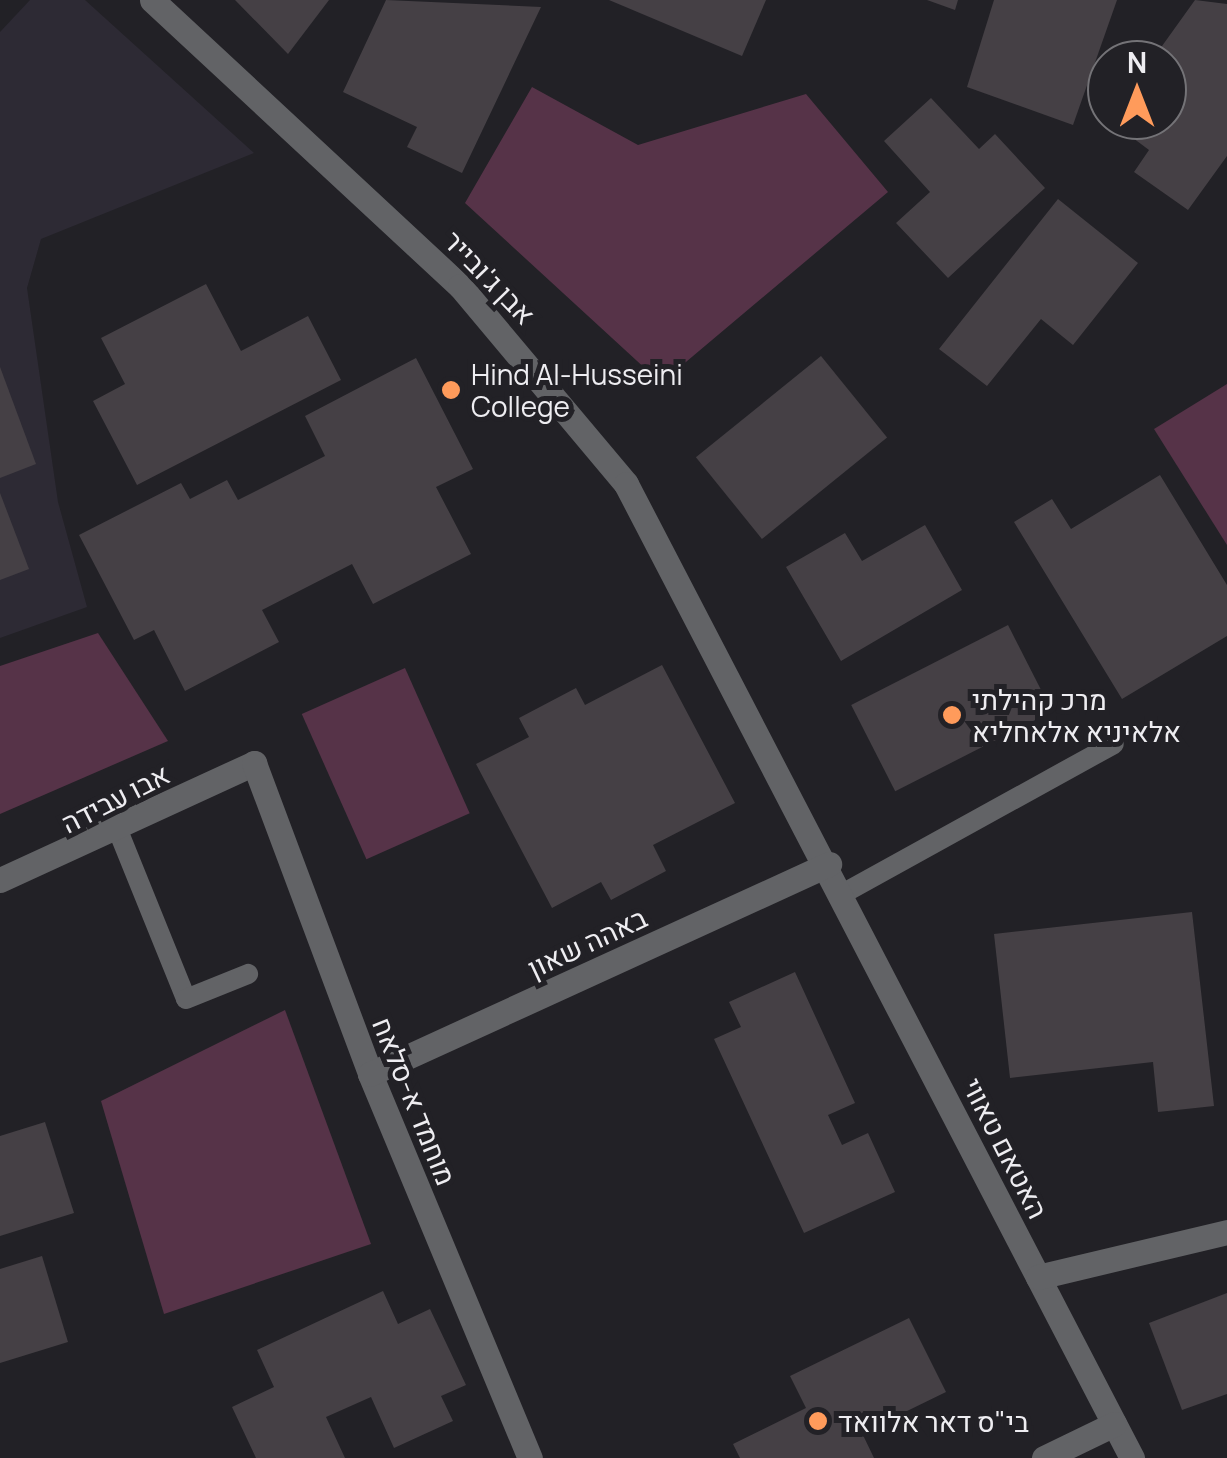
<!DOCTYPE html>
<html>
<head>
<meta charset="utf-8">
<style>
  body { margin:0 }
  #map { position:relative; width:1227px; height:1458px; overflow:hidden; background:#222126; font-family:Manrope,Heebo,sans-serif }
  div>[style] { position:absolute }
  .built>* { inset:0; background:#2d2a34 }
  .green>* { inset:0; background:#563348; transform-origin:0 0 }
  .building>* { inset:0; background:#454045; transform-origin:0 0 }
  .lane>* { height:20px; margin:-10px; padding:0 10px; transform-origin:10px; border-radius:10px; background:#626366 }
  .street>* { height:25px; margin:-12.5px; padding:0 12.5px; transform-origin:12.5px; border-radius:12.5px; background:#626366 }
  .dots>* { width:28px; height:28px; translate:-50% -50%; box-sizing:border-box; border:5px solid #222126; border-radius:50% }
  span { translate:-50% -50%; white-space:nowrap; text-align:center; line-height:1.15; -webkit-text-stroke:10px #222126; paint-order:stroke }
  .street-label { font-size:28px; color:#eeedf1 }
  .poi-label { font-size:28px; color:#eeedf1 }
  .left { translate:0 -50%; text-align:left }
  .north { position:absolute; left:1087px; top:40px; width:100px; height:100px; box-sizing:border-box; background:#222126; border:2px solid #747377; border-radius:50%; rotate:0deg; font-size:28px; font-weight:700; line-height:40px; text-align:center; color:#eeedf1 }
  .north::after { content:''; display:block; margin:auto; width:35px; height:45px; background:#ff9b5b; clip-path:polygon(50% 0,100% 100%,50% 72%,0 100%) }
</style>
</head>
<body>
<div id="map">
  <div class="built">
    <i style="clip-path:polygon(30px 0,85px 0,254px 153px,41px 239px,27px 288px,58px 502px,87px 607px,0 638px,0 32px)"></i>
  </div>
  <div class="green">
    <i style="clip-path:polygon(532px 87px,638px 145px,806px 94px,888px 192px,661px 383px,465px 203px)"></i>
    <i style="clip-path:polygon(1227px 384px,1227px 545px,1154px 429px)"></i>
    <i style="clip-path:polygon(98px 633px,168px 741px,0 814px,0 666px)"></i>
    <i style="left:405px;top:668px;width:159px;height:113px;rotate:66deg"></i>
    <i style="clip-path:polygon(285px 1010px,371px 1244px,164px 1314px,101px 1101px)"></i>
  </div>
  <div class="building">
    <i style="clip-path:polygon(235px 0,329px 0,288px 54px)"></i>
    <i style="clip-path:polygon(386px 0,541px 7px,462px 173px,407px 147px,417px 127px,343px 92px)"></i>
    <i style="clip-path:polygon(609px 0,766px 0,742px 56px)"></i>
    <i style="clip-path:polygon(927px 0,958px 0,955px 10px)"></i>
    <i style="clip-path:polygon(994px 0,1117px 0,1073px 125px,967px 87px)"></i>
    <i style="clip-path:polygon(1195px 0,1227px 4px,1227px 156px,1188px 210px,1134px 172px,1149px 150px,1133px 138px,1145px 120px,1167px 120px,1167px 60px,1152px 60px)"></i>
    <i style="clip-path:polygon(931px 98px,979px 149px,995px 134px,1045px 188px,948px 278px,896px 223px,930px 192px,884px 141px)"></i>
    <i style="clip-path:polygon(1058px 199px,1138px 263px,1073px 345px,1041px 319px,987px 386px,939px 349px)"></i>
    <i style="clip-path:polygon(206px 284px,241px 351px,308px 316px,341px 380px,137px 485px,93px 401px,125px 384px,101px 338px)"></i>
    <i style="left:821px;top:356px;width:105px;height:161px;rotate:51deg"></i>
    <i style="clip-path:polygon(416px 358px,473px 469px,436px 487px,471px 554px,373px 604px,352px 564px,262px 610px,279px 642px,185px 691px,154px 630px,134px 640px,79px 535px,181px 483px,190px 499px,227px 480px,238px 500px,325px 456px,305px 416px)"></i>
    <i style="clip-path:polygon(0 367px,36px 464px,0 478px)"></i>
    <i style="clip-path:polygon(1160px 475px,1227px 585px,1227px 636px,1122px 699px,1014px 522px,1052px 499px,1071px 529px)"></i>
    <i style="clip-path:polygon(0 493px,29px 569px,0 580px)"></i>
    <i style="clip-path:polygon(925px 525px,962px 590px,841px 661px,786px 567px,845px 533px,862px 561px)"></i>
    <i style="left:1008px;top:625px;width:97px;height:176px;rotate:63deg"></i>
    <i style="clip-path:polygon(662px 665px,735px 803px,653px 845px,666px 871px,611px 900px,601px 882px,552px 908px,476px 764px,529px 737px,519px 718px,576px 688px,585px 705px)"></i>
    <i style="clip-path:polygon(1192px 912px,1214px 1106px,1158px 1112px,1153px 1062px,1010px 1078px,994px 934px)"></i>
    <i style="clip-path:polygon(795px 972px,855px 1103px,828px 1115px,842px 1145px,868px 1133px,895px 1192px,804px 1233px,714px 1039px,741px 1027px,729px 1002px)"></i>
    <i style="clip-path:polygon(45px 1122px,74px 1213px,0 1236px,0 1136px)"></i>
    <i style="clip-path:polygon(42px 1256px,68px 1342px,0 1363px,0 1269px)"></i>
    <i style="clip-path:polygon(383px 1291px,398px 1324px,430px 1309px,466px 1385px,441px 1396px,453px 1421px,394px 1448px,371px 1397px,326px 1417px,345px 1458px,256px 1458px,232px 1407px,274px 1387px,257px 1350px)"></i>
    <i style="clip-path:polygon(1227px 1293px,1227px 1394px,1182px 1410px,1149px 1323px)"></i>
    <i style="clip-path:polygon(909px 1318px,946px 1392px,862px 1433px,874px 1458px,740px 1458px,733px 1444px,806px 1408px,790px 1376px)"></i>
  </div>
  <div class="lane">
    <i style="left:117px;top:828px;width:184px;rotate:68deg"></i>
    <i style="left:186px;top:999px;width:67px;rotate:-22deg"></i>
    <i style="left:844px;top:893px;width:308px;rotate:-28.9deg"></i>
  </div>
  <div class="street">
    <i style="left:152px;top:0;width:420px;rotate:42.9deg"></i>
    <i style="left:460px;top:286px;width:258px;rotate:50deg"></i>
    <i style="left:626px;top:484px;width:1098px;rotate:62.55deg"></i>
    <i style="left:0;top:880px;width:280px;rotate:-24.7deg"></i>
    <i style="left:254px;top:763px;width:332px;rotate:69.5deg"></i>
    <i style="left:370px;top:1074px;width:416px;rotate:67.4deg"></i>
    <i style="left:370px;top:1074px;width:505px;rotate:-24.58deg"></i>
    <i style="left:1038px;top:1277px;width:194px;rotate:-13.4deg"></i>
    <i style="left:1044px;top:1458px;width:78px;rotate:-25.9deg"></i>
  </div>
  <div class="dots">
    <i style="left:451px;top:390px;background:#ff9b5b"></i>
    <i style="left:952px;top:715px;background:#ff9b5b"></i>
    <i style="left:818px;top:1421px;background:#ff9b5b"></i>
  </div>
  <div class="street-label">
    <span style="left:490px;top:277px;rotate:46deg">אבן ג'ובייר</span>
    <span style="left:115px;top:798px;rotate:-27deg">אבו עבידה</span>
    <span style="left:587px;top:942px;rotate:-25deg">באהה שאון</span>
    <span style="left:415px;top:1101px;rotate:68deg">מוחמד א-סלאח</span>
    <span style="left:1006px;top:1148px;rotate:63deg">האטאם טאווי</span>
  </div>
  <div class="poi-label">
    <span class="left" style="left:471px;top:390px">Hind Al-Husseini<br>College</span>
    <span class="left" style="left:972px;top:715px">מרכ קהילתי<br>אלאיניא אלאחליא</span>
    <span class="left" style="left:838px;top:1421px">בי"ס דאר אלוואד</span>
  </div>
  <div class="north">N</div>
</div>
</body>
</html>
